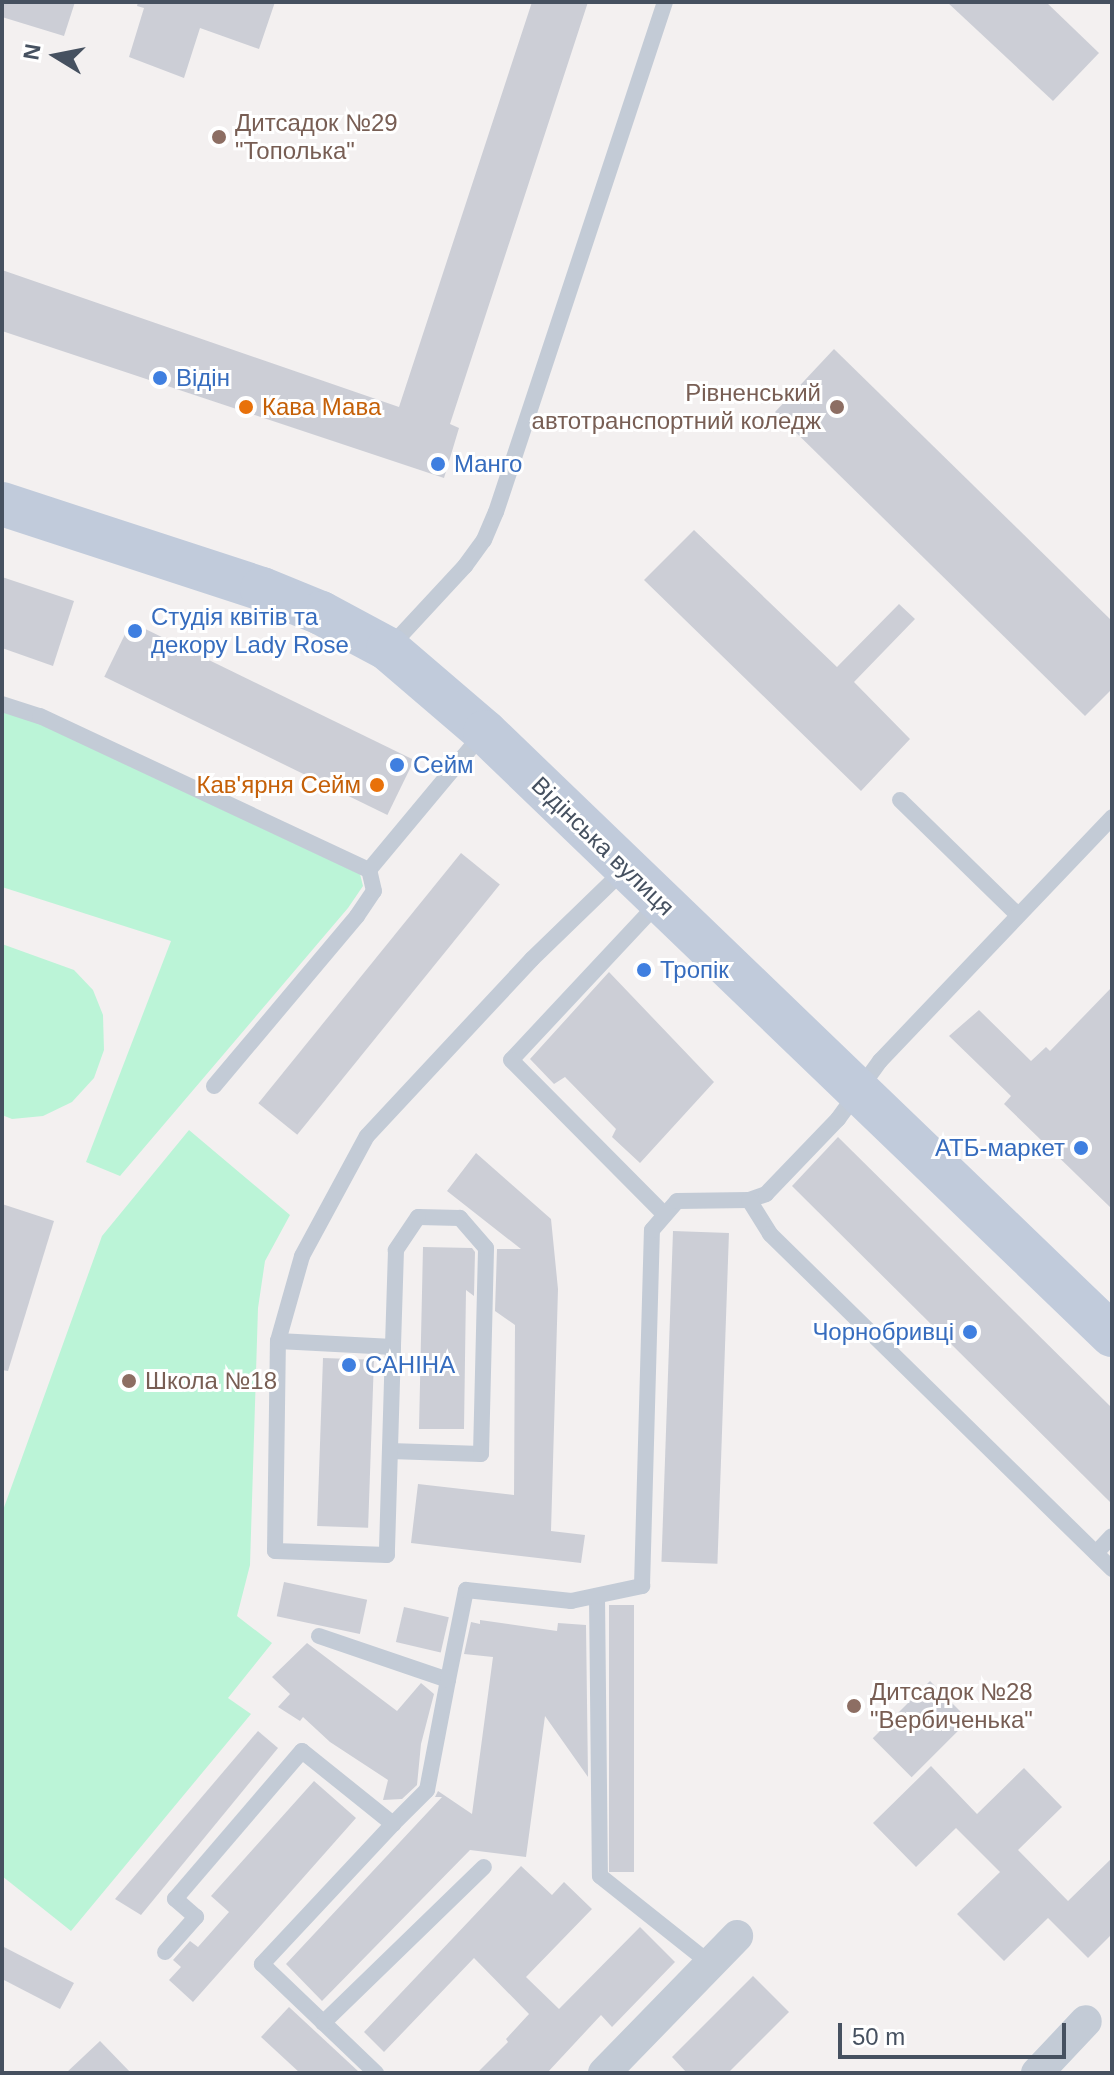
<!DOCTYPE html>
<html>
<head>
<meta charset="utf-8">
<style>
  body { margin:0 }
  #map { position:relative; width:1114px; height:2075px; overflow:hidden; background:#f3f0f0; font-family:Arial,sans-serif }
  div>[style] { position:absolute }
  .green>* { inset:0; background:#bbf4d7 }
  .building>* { inset:0; background:#ccced6; transform-origin:0 0 }
  .lane>* { height:16px; margin:-8px; padding:0 8px; transform-origin:8px; border-radius:8px; background:#c3cbd6 }
  .street>* { height:32px; margin:-16px; padding:0 16px; transform-origin:16px; border-radius:16px; background:#c3cbd6 }
  .secondary>* { height:44px; margin:-22px; padding:0 22px; transform-origin:22px; border-radius:22px; background:#c1cbdb }
  .dots>* { width:22px; height:22px; translate:-50% -50%; box-sizing:border-box; border:4px solid #fff; border-radius:50% }
  span { translate:-50% -50%; white-space:nowrap; text-align:center; line-height:1.15; -webkit-text-stroke:6px #fff; paint-order:stroke }
  .education-label { font-size:24px; color:#785e54 }
  .left { translate:0 -50%; text-align:left }
  .right { translate:-100% -50%; text-align:right }
  .shop-label { font-size:24px; color:#366cbe }
  .food-label { font-size:24px; color:#c56008 }
  .street-label { font-size:24px; color:#465160 }
  .frame { position:absolute; inset:0; border:4px solid #465160; pointer-events:none }
  .north { position:absolute; left:16px; top:16px; width:80px; height:80px; -webkit-text-stroke:6px #fff; paint-order:stroke; rotate:280deg; font-size:22px; font-weight:700; line-height:32px; text-align:center; color:#465160 }
  .north::after { content:''; display:block; margin:auto; width:28px; height:36px; background:#465160; clip-path:polygon(50% 0,100% 100%,50% 72%,0 100%) }
  .scale { position:absolute; left:838px; top:2023px; width:228px; height:36px; box-sizing:border-box; border:4px solid #465160; border-top:0; padding-left:10px; font-size:24px; line-height:28px; white-space:nowrap; color:#465160; -webkit-text-stroke:6px #fff; paint-order:stroke }
</style>
</head>
<body>
<div id="map">
  <div class="green">
    <i style="clip-path:polygon(2px 711px,38px 723px,360px 874px,363px 886px,348px 908px,120px 1176px,86px 1162px,171px 941px,2px 887px)"></i>
    <i style="clip-path:polygon(2px 944px,74px 970px,93px 990px,103px 1015px,104px 1050px,94px 1078px,72px 1102px,43px 1116px,12px 1119px,2px 1115px)"></i>
    <i style="clip-path:polygon(189px 1130px,290px 1215px,265px 1261px,258px 1308px,250px 1565px,237px 1616px,272px 1643px,228px 1698px,251px 1714px,71px 1931px,2px 1876px,2px 1513px,102px 1236px)"></i>
  </div>
  <div class="building">
    <i style="clip-path:polygon(2px 2px,75px 2px,64px 36px,2px 17px)"></i>
    <i style="clip-path:polygon(138px 2px,275px 2px,259px 49px,200px 28px,184px 78px,129px 57px,144px 8px,137px 6px)"></i>
    <i style="clip-path:polygon(532px 2px,588px 2px,450px 424px,459px 428px,444px 478px,2px 331px,2px 270px,399px 407px)"></i>
    <i style="clip-path:polygon(947px 2px,1046px 2px,1099px 53px,1053px 101px)"></i>
    <i style="clip-path:polygon(834px 349px,1112px 621px,1112px 689px,1085px 716px,775px 412px)"></i>
    <i style="clip-path:polygon(694px 530px,837px 667px,899px 604px,915px 619px,854px 682px,910px 739px,861px 791px,644px 580px)"></i>
    <i style="clip-path:polygon(2px 577px,74px 601px,53px 666px,2px 648px)"></i>
    <i style="left:131px;top:622px;width:315px;height:61px;rotate:26deg"></i>
    <i style="left:461px;top:853px;width:50px;height:322px;rotate:39deg"></i>
    <i style="clip-path:polygon(609px 972px,714px 1082px,640px 1163px,612px 1137px,616px 1129px,565px 1077px,554px 1084px,530px 1059px)"></i>
    <i style="clip-path:polygon(1112px 987px,1112px 1209px,1004px 1104px,1011px 1096px,949px 1036px,979px 1010px,1031px 1061px,1046px 1047px,1050px 1051px)"></i>
    <i style="clip-path:polygon(838px 1137px,1112px 1408px,1112px 1504px,792px 1186px)"></i>
    <i style="clip-path:polygon(476px 1153px,551px 1219px,558px 1289px,551px 1531px,585px 1535px,581px 1563px,411px 1543px,418px 1484px,514px 1495px,515px 1325px,495px 1311px,497px 1249px,521px 1249px,447px 1191px)"></i>
    <i style="clip-path:polygon(2px 1204px,54px 1221px,8px 1371px,2px 1370px)"></i>
    <i style="left:673px;top:1231px;width:56px;height:331px;rotate:2deg"></i>
    <i style="clip-path:polygon(423px 1247px,472px 1248px,475px 1252px,474px 1296px,466px 1290px,464px 1429px,419px 1429px)"></i>
    <i style="left:323px;top:1358px;width:51px;height:168px;rotate:2deg"></i>
    <i style="left:284px;top:1582px;width:85px;height:35px;rotate:12deg"></i>
    <i style="left:609px;top:1605px;width:25px;height:267px"></i>
    <i style="left:404px;top:1607px;width:46px;height:36px;rotate:13deg"></i>
    <i style="clip-path:polygon(480px 1620px,557px 1631px,558px 1623px,586px 1625px,588px 1777px,545px 1716px,526px 1857px,470px 1850px,322px 2001px,286px 1964px,442px 1797px,435px 1797px,438px 1791px,472px 1814px,493px 1657px,464px 1654px,471px 1622px,480px 1624px)"></i>
    <i style="clip-path:polygon(307px 1643px,397px 1711px,421px 1683px,434px 1694px,421px 1744px,417px 1785px,402px 1799px,383px 1800px,388px 1780px,330px 1742px,303px 1717px,300px 1721px,278px 1707px,290px 1694px,272px 1677px)"></i>
    <i style="left:930px;top:1681px;width:55px;height:81px;rotate:45deg"></i>
    <i style="clip-path:polygon(258px 1731px,278px 1748px,141px 1915px,115px 1899px)"></i>
    <i style="clip-path:polygon(931px 1766px,977px 1814px,1024px 1768px,1062px 1807px,1018px 1850px,1068px 1901px,1112px 1858px,1112px 1934px,1088px 1958px,1048px 1918px,1004px 1961px,957px 1914px,1000px 1872px,956px 1828px,916px 1867px,873px 1823px)"></i>
    <i style="clip-path:polygon(314px 1781px,356px 1818px,193px 2002px,169px 1980px,181px 1967px,173px 1960px,190px 1941px,198px 1947px,229px 1912px,211px 1896px)"></i>
    <i style="clip-path:polygon(521px 1866px,552px 1895px,564px 1882px,592px 1909px,526px 1977px,559px 2009px,640px 1927px,675px 1962px,612px 2027px,601px 2015px,547px 2073px,477px 2073px,508px 2042px,506px 2039px,529px 2014px,474px 1958px,384px 2052px,364px 2032px)"></i>
    <i style="clip-path:polygon(2px 1946px,74px 1983px,60px 2009px,2px 1979px)"></i>
    <i style="clip-path:polygon(753px 1976px,789px 2012px,728px 2073px,687px 2073px,672px 2057px)"></i>
    <i style="clip-path:polygon(289px 2007px,359px 2072px,360px 2073px,300px 2073px,261px 2037px)"></i>
    <i style="clip-path:polygon(100px 2041px,131px 2073px,66px 2073px)"></i>
  </div>
  <div class="lane">
    <i style="left:389px;top:648px;width:112px;rotate:-47.2deg"></i>
    <i style="left:465px;top:566px;width:32px;rotate:-54deg"></i>
    <i style="left:484px;top:540px;width:30px;rotate:-67deg"></i>
    <i style="left:496px;top:512px;width:537px;rotate:-71.67deg"></i>
    <i style="left:2px;top:704px;width:40px;rotate:18deg"></i>
    <i style="left:40px;top:716px;width:363px;rotate:25.1deg"></i>
    <i style="left:900px;top:800px;width:163px;rotate:44.3deg"></i>
    <i style="left:369px;top:870px;width:178px;rotate:-50.2deg"></i>
    <i style="left:659px;top:902px;width:216px;rotate:133.1deg"></i>
    <i style="left:511px;top:1060px;width:218px;rotate:45.2deg"></i>
    <i style="left:214px;top:1086px;width:222px;rotate:-49.9deg"></i>
    <i style="left:357px;top:916px;width:30px;rotate:-56deg"></i>
    <i style="left:374px;top:891px;width:22px;rotate:-103deg"></i>
    <i style="left:749px;top:1200px;width:18px;rotate:-19deg"></i>
    <i style="left:766px;top:1194px;width:104px;rotate:-46.2deg"></i>
    <i style="left:838px;top:1119px;width:72px;rotate:-54.1deg"></i>
    <i style="left:880px;top:1061px;width:337px;rotate:-46.4deg"></i>
    <i style="left:278px;top:1341px;width:88px;rotate:-74.2deg"></i>
    <i style="left:302px;top:1256px;width:136px;rotate:-61.6deg"></i>
    <i style="left:367px;top:1136px;width:242px;rotate:-47deg"></i>
    <i style="left:532px;top:959px;width:128px;rotate:-44.1deg"></i>
    <i style="left:390px;top:1451px;width:91px;rotate:1.9deg"></i>
    <i style="left:481px;top:1454px;width:206px;rotate:-88.6deg"></i>
    <i style="left:486px;top:1248px;width:40px;rotate:-131deg"></i>
    <i style="left:460px;top:1218px;width:42px;rotate:-178.6deg"></i>
    <i style="left:418px;top:1217px;width:40px;rotate:124deg"></i>
    <i style="left:396px;top:1250px;width:97px;rotate:91.8deg"></i>
    <i style="left:393px;top:1347px;width:208px;rotate:91.7deg"></i>
    <i style="left:387px;top:1555px;width:112px;rotate:-178deg"></i>
    <i style="left:275px;top:1551px;width:210px;rotate:-89.2deg"></i>
    <i style="left:278px;top:1341px;width:115px;rotate:3deg"></i>
    <i style="left:1096px;top:1553px;width:23px;rotate:-47deg"></i>
    <i style="left:597px;top:1596px;width:280px;rotate:89.4deg"></i>
    <i style="left:600px;top:1876px;width:143px;rotate:38.5deg"></i>
    <i style="left:319px;top:1636px;width:136px;rotate:18.8deg"></i>
    <i style="left:448px;top:1680px;width:112px;rotate:100.8deg"></i>
    <i style="left:427px;top:1790px;width:48px;rotate:135deg"></i>
    <i style="left:448px;top:1680px;width:92px;rotate:-78.7deg"></i>
    <i style="left:466px;top:1590px;width:106px;rotate:6deg"></i>
    <i style="left:571px;top:1601px;width:73px;rotate:-11.9deg"></i>
    <i style="left:642px;top:1586px;width:356px;rotate:-88.4deg"></i>
    <i style="left:652px;top:1230px;width:38px;rotate:-49deg"></i>
    <i style="left:677px;top:1201px;width:72px;rotate:-0.8deg"></i>
    <i style="left:749px;top:1200px;width:40px;rotate:58deg"></i>
    <i style="left:770px;top:1234px;width:479px;rotate:44.4deg"></i>
    <i style="left:165px;top:1952px;width:47px;rotate:-48.5deg"></i>
    <i style="left:196px;top:1917px;width:28px;rotate:-139deg"></i>
    <i style="left:175px;top:1899px;width:195px;rotate:-49.4deg"></i>
    <i style="left:302px;top:1751px;width:117px;rotate:38.7deg"></i>
    <i style="left:393px;top:1824px;width:192px;rotate:133.1deg"></i>
    <i style="left:262px;top:1964px;width:158px;rotate:43.7deg"></i>
    <i style="left:323px;top:2023px;width:224px;rotate:-44.1deg"></i>
  </div>
  <div class="street">
    <i style="left:604px;top:2073px;width:191px;rotate:-45.8deg"></i>
    <i style="left:1037px;top:2073px;width:71px;rotate:-46.7deg"></i>
  </div>
  <div class="secondary">
    <i style="left:2px;top:504px;width:274px;rotate:18.1deg"></i>
    <i style="left:262px;top:589px;width:64px;rotate:22.1deg"></i>
    <i style="left:321px;top:613px;width:76px;rotate:28.2deg"></i>
    <i style="left:388px;top:649px;width:128px;rotate:40.6deg"></i>
    <i style="left:485px;top:732px;width:870px;rotate:43.88deg"></i>
  </div>
  <div class="dots">
    <i style="left:219px;top:137px;background:#8d6e63"></i>
    <i style="left:160px;top:378px;background:#3f7fe0"></i>
    <i style="left:246px;top:407px;background:#e8710a"></i>
    <i style="left:837px;top:407px;background:#8d6e63"></i>
    <i style="left:438px;top:464px;background:#3f7fe0"></i>
    <i style="left:135px;top:631px;background:#3f7fe0"></i>
    <i style="left:397px;top:765px;background:#3f7fe0"></i>
    <i style="left:377px;top:785px;background:#e8710a"></i>
    <i style="left:644px;top:970px;background:#3f7fe0"></i>
    <i style="left:1081px;top:1148px;background:#3f7fe0"></i>
    <i style="left:970px;top:1332px;background:#3f7fe0"></i>
    <i style="left:349px;top:1365px;background:#3f7fe0"></i>
    <i style="left:129px;top:1381px;background:#8d6e63"></i>
    <i style="left:854px;top:1706px;background:#8d6e63"></i>
  </div>
  <div class="education-label">
    <span class="left" style="left:235px;top:137px">Дитсадок №29<br>"Тополька"</span>
    <span class="right" style="left:821px;top:407px">Рівненський<br>автотранспортний коледж</span>
    <span class="left" style="left:145px;top:1381px">Школа №18</span>
    <span class="left" style="left:870px;top:1706px">Дитсадок №28<br>"Вербиченька"</span>
  </div>
  <div class="shop-label">
    <span class="left" style="left:176px;top:378px">Відін</span>
    <span class="left" style="left:454px;top:464px">Манго</span>
    <span class="left" style="left:151px;top:631px">Студія квітів та<br>декору Lady Rose</span>
    <span class="left" style="left:413px;top:765px">Сейм</span>
    <span class="left" style="left:660px;top:970px">Тропік</span>
    <span class="right" style="left:1065px;top:1148px">АТБ-маркет</span>
    <span class="right" style="left:954px;top:1332px">Чорнобривці</span>
    <span class="left" style="left:365px;top:1365px">САНІНА</span>
  </div>
  <div class="food-label">
    <span class="left" style="left:262px;top:407px">Кава Мава</span>
    <span class="right" style="left:361px;top:785px">Кав'ярня Сейм</span>
  </div>
  <div class="street-label">
    <span style="left:603px;top:846px;rotate:44deg">Відінська вулиця</span>
  </div>
  <div class="frame"></div>
  <div class="north">N</div>
  <div class="scale">50 m</div>
</div>
</body>
</html>
